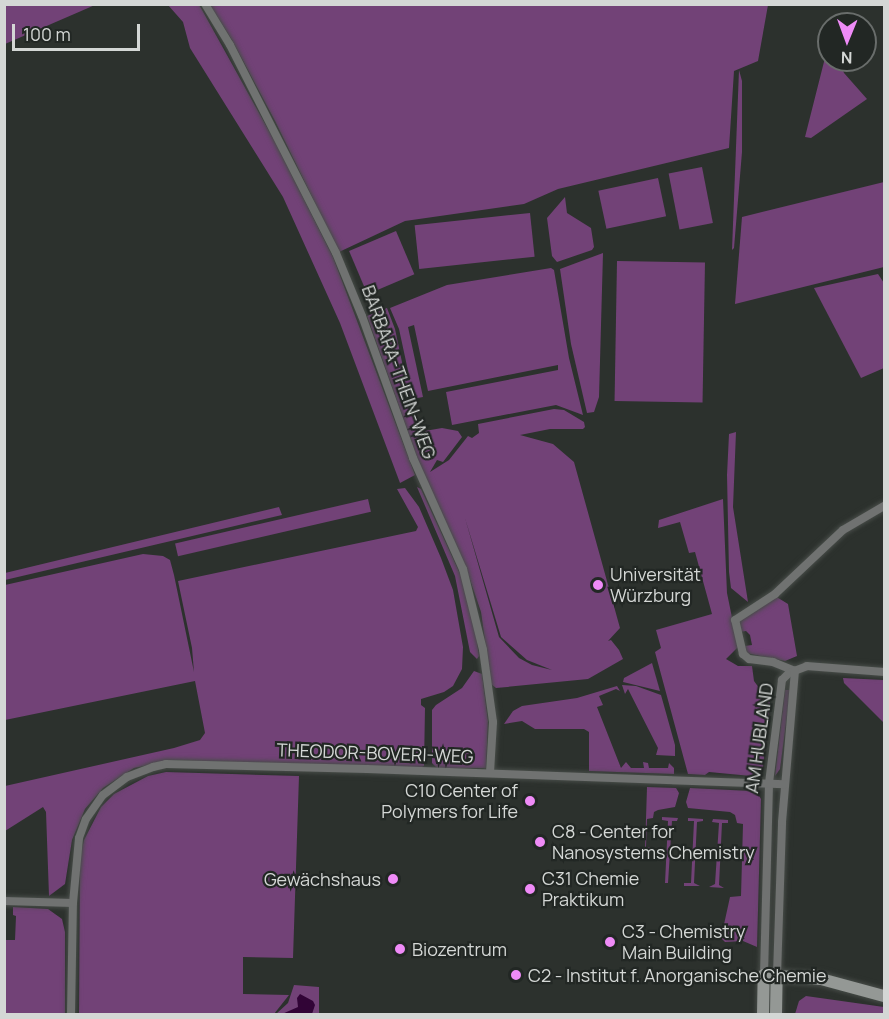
<!DOCTYPE html>
<html>
<head>
<meta charset="utf-8">
<style>
  body { margin:0 }
  #map { position:relative; width:889px; height:1019px; overflow:hidden; background:#2c312d; font-family:Manrope,sans-serif }
  div>[style] { position:absolute }
  .green>* { inset:0; background:#724277; transform-origin:0 0 }
  .water>* { inset:0; background:#310436 }
  .roads { filter:drop-shadow(0 0 2px #474c48) drop-shadow(0 0 2px #474c48) }
  .street>* { height:8px; margin:-4px; padding:0 4px; transform-origin:4px; border-radius:4px; background:#707271 }
  .secondary>* { height:12px; margin:-6px; padding:0 6px; transform-origin:6px; border-radius:6px; background:#949895 }
  .dots>* { width:16px; height:16px; translate:-50% -50%; box-sizing:border-box; border:3px solid #222724; border-radius:50% }
  span { translate:-50% -50%; white-space:nowrap; text-align:center; line-height:1.15; -webkit-text-stroke:4.5px #222724; paint-order:stroke }
  .street-label { font-size:18px; color:#d4d7d5 }
  .poi-label { font-size:18px; color:#d4d7d5 }
  .left { translate:0 -50%; text-align:left }
  .right { translate:-100% -50%; text-align:right }
  .frame { position:absolute; inset:0; border:6px solid #d4d7d5; pointer-events:none }
  .north { position:absolute; left:817px; top:12px; width:60px; height:60px; box-sizing:border-box; background:#222724; border:2px solid #696d6b; border-radius:50%; rotate:181deg; font-size:16px; font-weight:700; line-height:24px; text-align:center; color:#d4d7d5 }
  .north::after { content:''; display:block; margin:auto; width:21px; height:27px; background:#ef8bf7; clip-path:polygon(50% 0,100% 100%,50% 72%,0 100%) }
  .scale { position:absolute; left:12px; top:24px; width:128px; height:27px; box-sizing:border-box; border:3px solid #d4d7d5; border-top:0; padding-left:8px; font-size:18px; line-height:21px; white-space:nowrap; color:#d4d7d5; -webkit-text-stroke:4px #222724; paint-order:stroke }
</style>
</head>
<body>
<div id="map">
  <div class="green">
    <i style="clip-path:polygon(5px 4px,95px 4px,95px 5px,5px 44px)"></i>
    <i style="clip-path:polygon(168px 5px,199px 5px,201px 8px,274px 140px,333px 257px,415px 475px,400px 483px,340px 323px,283px 197px,190px 48px,183px 22px)"></i>
    <i style="clip-path:polygon(210px 5px,768px 5px,758px 61px,734px 71px,729px 148px,558px 189px,524px 204px,405px 221px,339px 252px,275px 121px,232px 40px)"></i>
    <i style="clip-path:polygon(829px 42px,829px 60px,839px 60px,844px 73px,867px 99px,811px 138px,805px 137px)"></i>
    <i style="clip-path:polygon(739px 70px,742px 81px,742px 152px,734px 248px,732px 250px)"></i>
    <i style="left:702px;top:167px;width:57px;height:34px;rotate:79deg"></i>
    <i style="left:658px;top:178px;width:39px;height:61px;rotate:78deg"></i>
    <i style="clip-path:polygon(884px 182px,884px 267px,735px 304px,742px 217px)"></i>
    <i style="clip-path:polygon(565px 197px,567px 213px,591px 228px,594px 247px,592px 250px,557px 262px,552px 256px,547px 218px)"></i>
    <i style="left:530px;top:213px;width:44px;height:116px;rotate:84deg"></i>
    <i style="left:396px;top:231px;width:47px;height:51px;rotate:67deg"></i>
    <i style="clip-path:polygon(603px 253px,599px 397px,594px 412px,587px 413px,571px 344px,560px 269px)"></i>
    <i style="left:617px;top:261px;width:88px;height:140px;rotate:1deg"></i>
    <i style="clip-path:polygon(evenodd,551px 268px,554px 270px,569px 358px,583px 415px,556px 405px,452px 425px,446px 392px,558px 370px,558px 365px,428px 391px,414px 325px,408px 327px,423px 397px,412px 399px,419px 432px,442px 428px,458px 431px,462px 437px,443px 462px,437px 460px,430px 472px,449px 460px,468px 436px,472px 438px,479px 433px,478px 424px,554px 409px,564px 410px,584px 422px,585px 427px,583px 429px,550px 429px,520px 435px,553px 444px,574px 462px,620px 628px,608px 641px,611px 640px,619px 650px,623px 659px,588px 679px,496px 688px,491px 684px,481px 612px,465px 565px,419px 463px,367px 316px,387px 308px,395px 329px,406px 381px,410px 380px,399px 329px,390px 308px,447px 285px,551px 268px,465px 518px,501px 637px,527px 660px,552px 670px,532px 665px,519px 658px,499px 637px,465px 518px)"></i>
    <i style="clip-path:polygon(878px 274px,884px 283px,884px 368px,861px 378px,814px 288px)"></i>
    <i style="clip-path:polygon(736px 432px,733px 507px,748px 602px,731px 588px,729px 572px,727px 475px,729px 434px)"></i>
    <i style="clip-path:polygon(417px 487px,421px 489px,462px 578px,475px 628px,479px 656px,477px 659px,470px 652px,455px 576px)"></i>
    <i style="clip-path:polygon(405px 488px,419px 507px,441px 558px,453px 590px,463px 647px,462px 669px,453px 686px,444px 692px,421px 699px,421px 705px,425px 708px,424px 766px,420px 768px,174px 760px,134px 768px,103px 788px,85px 809px,72px 840px,65px 884px,49px 896px,46px 812px,43px 807px,5px 831px,5px 786px,174px 748px,200px 740px,205px 733px,195px 681px,5px 720px,5px 585px,143px 554px,163px 556px,170px 560px,174px 575px,194px 672px,192px 648px,178px 581px,416px 531px,418px 527px,397px 489px)"></i>
    <i style="left:368px;top:499px;width:13px;height:198px;rotate:77deg"></i>
    <i style="clip-path:polygon(723px 499px,727px 593px,738px 647px,726px 659px,738px 666px,752px 666px,754px 681px,770px 703px,763px 767px,759px 773px,751px 776px,709px 772px,705px 775px,688px 774px,655px 652px,661px 648px,656px 630px,712px 614px,695px 552px,689px 553px,680px 522px,658px 528px,659px 520px)"></i>
    <i style="clip-path:polygon(279px 507px,282px 515px,5px 580px,5px 573px)"></i>
    <i style="clip-path:polygon(775px 596px,788px 604px,797px 656px,785px 661px,746px 653px,745px 646px,752px 645px,750px 635px,746px 631px,740px 632px,738px 625px,741px 618px)"></i>
    <i style="clip-path:polygon(652px 663px,660px 691px,623px 682px,624px 678px)"></i>
    <i style="clip-path:polygon(474px 671px,482px 674px,488px 721px,486px 768px,437px 768px,432px 763px,432px 710px,436px 705px,462px 688px)"></i>
    <i style="clip-path:polygon(843px 678px,884px 680px,884px 723px,844px 683px)"></i>
    <i style="clip-path:polygon(622px 685px,636px 686px,661px 695px,675px 745px,675px 756px,656px 755px,658px 748px,628px 689px,625px 694px)"></i>
    <i style="clip-path:polygon(617px 686px,620px 691px,616px 689px,599px 696px,603px 705px,597px 707px,621px 768px,626px 762px,631px 768px,644px 768px,643px 762px,648px 763px,649px 768px,668px 768px,669px 763px,674px 768px,674px 774px,589px 771px,589px 732px,584px 729px,535px 729px,522px 721px,504px 724px,513px 711px,522px 706px,577px 698px)"></i>
    <i style="clip-path:polygon(785px 690px,790px 690px,790px 693px,780px 769px,775px 776px)"></i>
    <i style="clip-path:polygon(166px 772px,299px 776px,293px 958px,243px 957px,243px 994px,289px 995px,274px 1014px,79px 1014px,80px 858px,84px 840px,101px 807px,114px 794px,148px 776px)"></i>
    <i style="clip-path:polygon(647px 787px,676px 788px,679px 793px,675px 807px,658px 810px,654px 812px,653px 818px,647px 819px,646px 847px,652px 847px,652px 850px,645px 850px)"></i>
    <i style="clip-path:polygon(690px 788px,751px 791px,757px 792px,761px 799px,757px 947px,743px 941px,725px 942px,721px 938px,730px 897px,741px 896px,743px 824px,737px 823px,735px 815px,730px 812px,688px 808px,686px 802px)"></i>
    <i style="clip-path:polygon(662px 817px,678px 818px,677px 821px,672px 821px,668px 883px,665px 883px,668px 821px,662px 820px)"></i>
    <i style="clip-path:polygon(688px 818px,703px 819px,703px 821px,697px 822px,694px 883px,700px 886px,684px 886px,684px 883px,691px 883px,694px 821px,688px 821px)"></i>
    <i style="clip-path:polygon(713px 819px,728px 820px,728px 823px,722px 823px,719px 885px,724px 888px,709px 887px,715px 884px,719px 823px,712px 822px)"></i>
    <i style="clip-path:polygon(13px 907px,48px 909px,62px 919px,65px 932px,65px 1014px,5px 1014px,5px 940px,15px 940px,16px 916px,13px 915px)"></i>
    <i style="clip-path:polygon(294px 985px,319px 987px,319px 1014px,276px 1014px,288px 1003px)"></i>
    <i style="clip-path:polygon(806px 996px,884px 1007px,884px 1014px,795px 1014px,799px 1001px)"></i>
  </div>
  <div class="water">
    <i style="clip-path:polygon(300px 994px,313px 1001px,315px 1005px,312px 1014px,282px 1014px,298px 1007px,297px 998px)"></i>
  </div>
  <div class="roads">
    <div class="street">
      <i style="left:205px;top:4px;width:48px;rotate:58.6deg"></i>
      <i style="left:230px;top:45px;width:233px;rotate:63deg"></i>
      <i style="left:336px;top:253px;width:68px;rotate:67.6deg"></i>
      <i style="left:362px;top:316px;width:151px;rotate:70.2deg"></i>
      <i style="left:413px;top:458px;width:122px;rotate:65.8deg"></i>
      <i style="left:463px;top:569px;width:83px;rotate:76.1deg"></i>
      <i style="left:483px;top:650px;width:73px;rotate:82.1deg"></i>
      <i style="left:493px;top:722px;width:51px;rotate:93.4deg"></i>
      <i style="left:795px;top:671px;width:24px;rotate:-158deg"></i>
      <i style="left:773px;top:662px;width:24px;rotate:-173deg"></i>
      <i style="left:749px;top:659px;width:8px;rotate:-140deg"></i>
      <i style="left:743px;top:654px;width:35px;rotate:-103deg"></i>
      <i style="left:735px;top:620px;width:48px;rotate:-33deg"></i>
      <i style="left:775px;top:594px;width:93px;rotate:-43.3deg"></i>
      <i style="left:843px;top:530px;width:48px;rotate:-30.3deg"></i>
      <i style="left:4px;top:901px;width:69px;rotate:1.7deg"></i>
      <i style="left:764px;top:975px;width:192px;rotate:-88.5deg"></i>
      <i style="left:769px;top:783px;width:104px;rotate:-82.8deg"></i>
      <i style="left:782px;top:680px;width:10px;rotate:-45deg"></i>
      <i style="left:789px;top:673px;width:19px;rotate:-21deg"></i>
      <i style="left:807px;top:666px;width:77px;rotate:4.5deg"></i>
      <i style="left:777px;top:975px;width:153px;rotate:-88.1deg"></i>
      <i style="left:782px;top:822px;width:152px;rotate:-85.1deg"></i>
      <i style="left:71px;top:1014px;width:111px;rotate:-89deg"></i>
      <i style="left:73px;top:903px;width:65px;rotate:-84.7deg"></i>
      <i style="left:79px;top:838px;width:20px;rotate:-70deg"></i>
      <i style="left:86px;top:819px;width:29px;rotate:-55deg"></i>
      <i style="left:103px;top:795px;width:30px;rotate:-37deg"></i>
      <i style="left:127px;top:777px;width:28px;rotate:-21deg"></i>
      <i style="left:153px;top:767px;width:13px;rotate:-13deg"></i>
      <i style="left:166px;top:764px;width:201px;rotate:1.4deg"></i>
      <i style="left:367px;top:769px;width:418px;rotate:2.1deg"></i>
    </div>
    <div class="secondary">
      <i style="left:763px;top:1014px;width:39px;rotate:-89deg"></i>
      <i style="left:764px;top:975px;width:57px;rotate:4deg"></i>
      <i style="left:821px;top:979px;width:65px;rotate:15.1deg"></i>
      <i style="left:776px;top:1014px;width:39px;rotate:-89deg"></i>
    </div>
  </div>
  <div class="dots">
    <i style="left:598px;top:585px;background:#ef8bf7"></i>
    <i style="left:530px;top:801px;background:#ef8bf7"></i>
    <i style="left:540px;top:842px;background:#ef8bf7"></i>
    <i style="left:393px;top:879px;background:#ef8bf7"></i>
    <i style="left:530px;top:889px;background:#ef8bf7"></i>
    <i style="left:610px;top:942px;background:#ef8bf7"></i>
    <i style="left:400px;top:949px;background:#ef8bf7"></i>
    <i style="left:516px;top:975px;background:#ef8bf7"></i>
  </div>
  <div class="street-label">
    <span style="left:399px;top:372px;rotate:70deg">BARBARA-THEIN-WEG</span>
    <span style="left:759px;top:738px;rotate:-82deg">AM HUBLAND</span>
    <span style="left:375px;top:753px;rotate:2deg">THEODOR-BOVERI-WEG</span>
  </div>
  <div class="poi-label">
    <span class="left" style="left:610px;top:585px">Universität<br>Würzburg</span>
    <span class="right" style="left:518px;top:801px">C10 Center of<br>Polymers for Life</span>
    <span class="left" style="left:552px;top:842px">C8 - Center for<br>Nanosystems Chemistry</span>
    <span class="right" style="left:381px;top:879px">Gewächshaus</span>
    <span class="left" style="left:542px;top:889px">C31 Chemie<br>Praktikum</span>
    <span class="left" style="left:622px;top:942px">C3 - Chemistry<br>Main Building</span>
    <span class="left" style="left:412px;top:949px">Biozentrum</span>
    <span class="left" style="left:528px;top:975px">C2 - Institut f. Anorganische Chemie</span>
  </div>
  <div class="frame"></div>
  <div class="north">N</div>
  <div class="scale">100 m</div>
</div>
</body>
</html>
